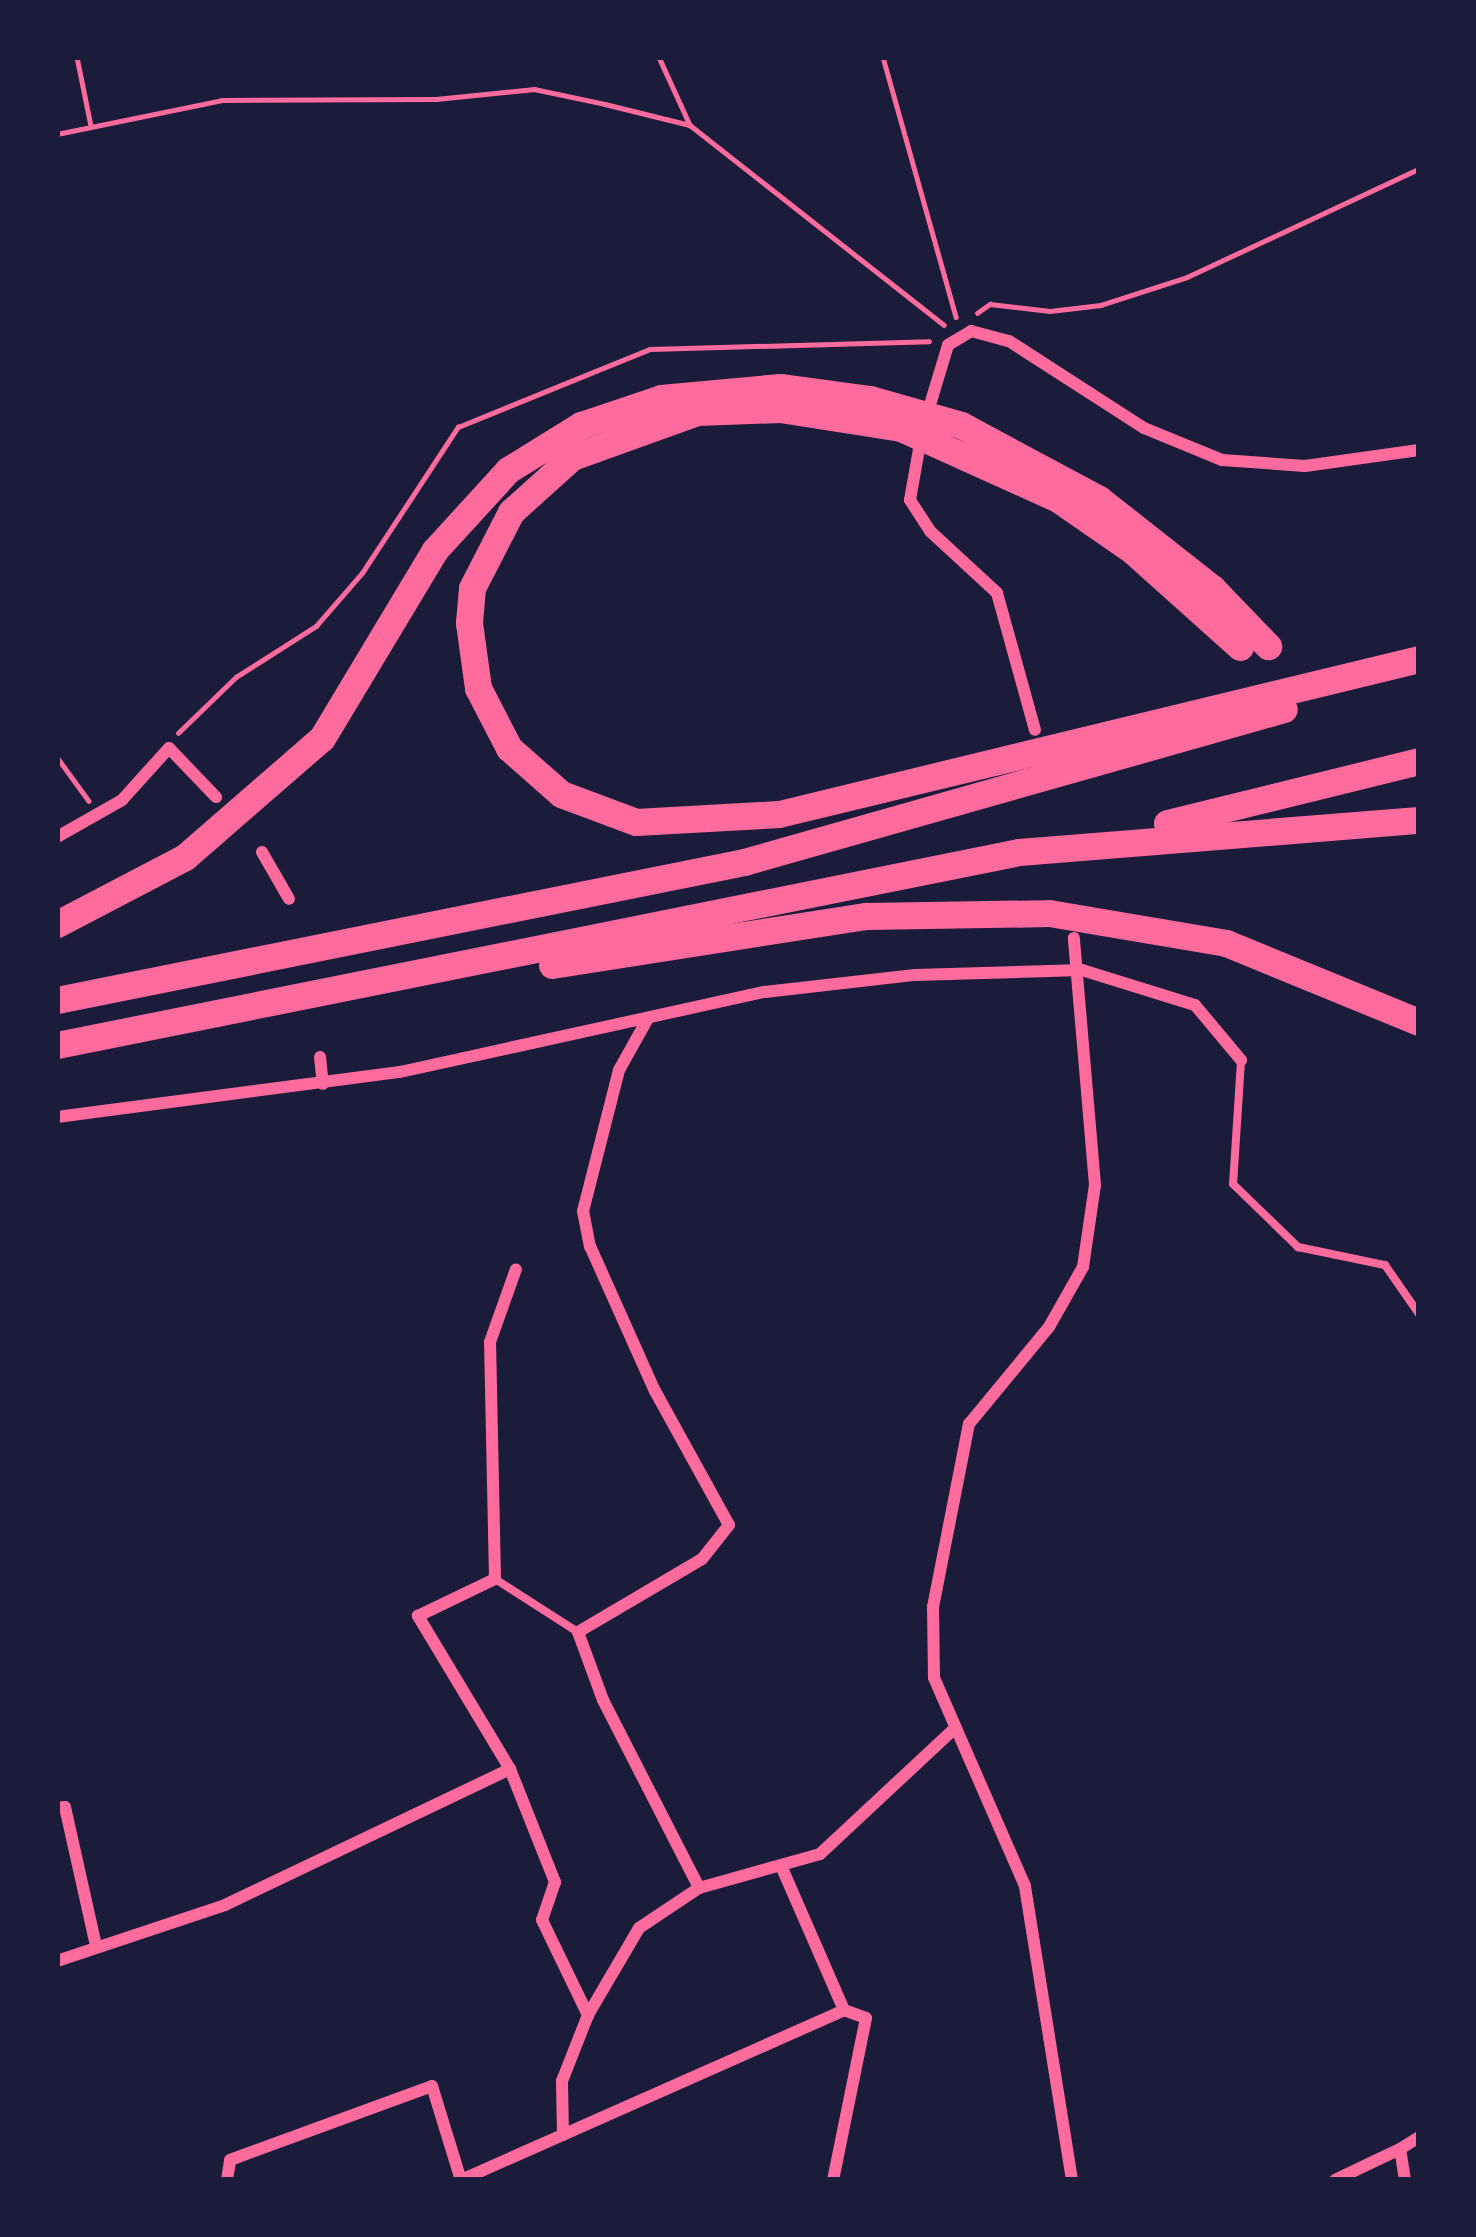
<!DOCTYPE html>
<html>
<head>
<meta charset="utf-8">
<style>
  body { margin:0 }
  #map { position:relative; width:1476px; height:2237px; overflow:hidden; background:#1b1b3a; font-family:"PT Sans",sans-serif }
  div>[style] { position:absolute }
  .path>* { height:4.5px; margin:-2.25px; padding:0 2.25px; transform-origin:2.25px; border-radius:2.25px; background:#ff6b9d }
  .service>* { height:8px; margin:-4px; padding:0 4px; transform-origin:4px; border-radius:4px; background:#ff6b9d }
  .minor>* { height:12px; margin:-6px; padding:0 6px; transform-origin:6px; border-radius:6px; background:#ff6b9d }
  .motorway>* { height:27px; margin:-13.5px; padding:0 13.5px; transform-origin:13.5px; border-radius:13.5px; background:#ff6b9d }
  span { translate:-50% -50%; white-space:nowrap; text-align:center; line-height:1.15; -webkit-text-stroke:9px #1b1b3a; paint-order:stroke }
  .frame { position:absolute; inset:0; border:60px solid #1b1b3a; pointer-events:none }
</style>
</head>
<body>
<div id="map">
  <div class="path">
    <i style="left:77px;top:57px;width:70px;rotate:78.5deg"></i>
    <i style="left:659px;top:57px;width:75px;rotate:65.5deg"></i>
    <i style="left:883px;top:57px;width:270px;rotate:74.3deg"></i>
    <i style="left:57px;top:134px;width:168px;rotate:-11.6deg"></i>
    <i style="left:222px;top:100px;width:214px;rotate:-0.3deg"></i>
    <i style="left:436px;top:99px;width:99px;rotate:-5.8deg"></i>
    <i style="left:534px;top:89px;width:73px;rotate:11.9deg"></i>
    <i style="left:605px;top:104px;width:88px;rotate:13.9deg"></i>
    <i style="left:690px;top:125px;width:323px;rotate:38.2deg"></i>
    <i style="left:977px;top:313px;width:16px;rotate:-35deg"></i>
    <i style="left:990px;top:304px;width:60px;rotate:6.7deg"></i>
    <i style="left:1050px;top:311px;width:51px;rotate:-6.7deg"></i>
    <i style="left:1101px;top:305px;width:90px;rotate:-18deg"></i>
    <i style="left:1187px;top:277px;width:256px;rotate:-25deg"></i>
    <i style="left:178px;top:733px;width:81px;rotate:-44deg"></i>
    <i style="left:236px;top:677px;width:95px;rotate:-32.5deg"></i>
    <i style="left:316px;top:626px;width:70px;rotate:-49deg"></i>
    <i style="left:362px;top:573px;width:175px;rotate:-56.7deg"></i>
    <i style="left:458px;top:427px;width:207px;rotate:-22.1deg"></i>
    <i style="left:650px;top:349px;width:279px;rotate:-1.6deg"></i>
    <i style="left:57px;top:757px;width:54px;rotate:54deg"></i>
  </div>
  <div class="service">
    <i style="left:1241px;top:1061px;width:123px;rotate:93.7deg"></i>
    <i style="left:1233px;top:1184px;width:91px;rotate:44.1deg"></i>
    <i style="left:1298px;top:1247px;width:89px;rotate:11.7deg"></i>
    <i style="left:1385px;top:1265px;width:60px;rotate:55.2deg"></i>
    <i style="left:495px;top:1579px;width:98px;rotate:32.6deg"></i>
  </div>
  <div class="minor">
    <i style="left:926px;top:418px;width:76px;rotate:-73.2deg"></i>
    <i style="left:948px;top:345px;width:27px;rotate:-31deg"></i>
    <i style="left:971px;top:331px;width:39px;rotate:15deg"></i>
    <i style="left:1009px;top:341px;width:161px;rotate:32.8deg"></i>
    <i style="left:1144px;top:428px;width:84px;rotate:22.3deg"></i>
    <i style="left:1222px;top:460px;width:83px;rotate:4.1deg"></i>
    <i style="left:1305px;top:466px;width:115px;rotate:-8deg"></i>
    <i style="left:921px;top:438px;width:63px;rotate:100.1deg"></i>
    <i style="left:910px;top:500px;width:38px;rotate:57deg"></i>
    <i style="left:931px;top:532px;width:90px;rotate:42.7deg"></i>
    <i style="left:997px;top:593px;width:142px;rotate:74.5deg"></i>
    <i style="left:57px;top:837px;width:75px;rotate:-29.6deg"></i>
    <i style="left:122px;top:800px;width:70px;rotate:-47.9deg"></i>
    <i style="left:169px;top:748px;width:68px;rotate:46.2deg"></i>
    <i style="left:262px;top:852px;width:54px;rotate:60.1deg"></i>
    <i style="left:647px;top:1020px;width:57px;rotate:119.2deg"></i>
    <i style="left:619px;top:1070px;width:146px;rotate:104.3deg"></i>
    <i style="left:583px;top:1211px;width:36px;rotate:79deg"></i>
    <i style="left:590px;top:1246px;width:159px;rotate:65.9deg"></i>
    <i style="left:655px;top:1391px;width:153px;rotate:61.1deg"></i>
    <i style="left:729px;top:1525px;width:43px;rotate:128.5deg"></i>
    <i style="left:702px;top:1559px;width:144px;rotate:149.5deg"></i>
    <i style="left:578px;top:1632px;width:72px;rotate:69.8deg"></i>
    <i style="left:603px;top:1700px;width:211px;rotate:62.9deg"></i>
    <i style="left:320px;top:1057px;width:27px;rotate:84deg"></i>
    <i style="left:57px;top:1117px;width:346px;rotate:-7.5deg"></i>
    <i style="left:400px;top:1072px;width:374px;rotate:-12.4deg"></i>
    <i style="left:765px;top:992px;width:151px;rotate:-6.5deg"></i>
    <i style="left:915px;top:975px;width:167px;rotate:-1.7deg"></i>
    <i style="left:1082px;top:970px;width:118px;rotate:17.2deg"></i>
    <i style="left:1195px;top:1005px;width:72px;rotate:50.1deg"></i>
    <i style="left:510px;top:1769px;width:179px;rotate:-121deg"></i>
    <i style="left:418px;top:1616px;width:85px;rotate:-25.7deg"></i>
    <i style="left:495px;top:1579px;width:237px;rotate:-91.2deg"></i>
    <i style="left:490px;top:1342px;width:77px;rotate:-70.4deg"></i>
    <i style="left:57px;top:1808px;width:8px;rotate:-7deg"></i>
    <i style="left:65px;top:1807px;width:142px;rotate:77.4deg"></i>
    <i style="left:782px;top:1868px;width:155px;rotate:66.4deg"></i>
    <i style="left:57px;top:1961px;width:177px;rotate:-18.4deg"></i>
    <i style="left:225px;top:1905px;width:316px;rotate:-25.5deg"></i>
    <i style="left:510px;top:1769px;width:122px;rotate:68.3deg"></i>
    <i style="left:555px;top:1882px;width:40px;rotate:108.9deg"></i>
    <i style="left:542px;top:1920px;width:106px;rotate:64.2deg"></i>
    <i style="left:563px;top:2135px;width:54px;rotate:-91.1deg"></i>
    <i style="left:562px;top:2081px;width:71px;rotate:-68.5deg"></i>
    <i style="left:588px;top:2015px;width:101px;rotate:-59.6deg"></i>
    <i style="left:639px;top:1928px;width:72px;rotate:-33.7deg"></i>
    <i style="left:699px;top:1888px;width:126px;rotate:-15.7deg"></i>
    <i style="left:820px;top:1854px;width:182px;rotate:-43deg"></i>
    <i style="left:227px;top:2180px;width:20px;rotate:-81deg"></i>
    <i style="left:230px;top:2160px;width:215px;rotate:-20.1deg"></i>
    <i style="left:432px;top:2086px;width:98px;rotate:72.9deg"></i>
    <i style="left:461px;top:2180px;width:419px;rotate:-23.9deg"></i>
    <i style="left:844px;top:2010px;width:23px;rotate:20deg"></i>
    <i style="left:866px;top:2018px;width:165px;rotate:101.5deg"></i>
    <i style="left:1072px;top:2180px;width:298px;rotate:-99.1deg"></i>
    <i style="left:1025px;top:1886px;width:227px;rotate:-113.6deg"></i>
    <i style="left:934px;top:1678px;width:71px;rotate:-90.8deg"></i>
    <i style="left:933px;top:1607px;width:187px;rotate:-78.9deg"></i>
    <i style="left:969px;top:1424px;width:126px;rotate:-50.5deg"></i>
    <i style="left:1049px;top:1327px;width:69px;rotate:-60.5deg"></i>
    <i style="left:1083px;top:1267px;width:83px;rotate:-81.7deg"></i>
    <i style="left:1095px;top:1185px;width:248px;rotate:-94.9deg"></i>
    <i style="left:1335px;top:2180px;width:72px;rotate:-25.5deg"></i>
    <i style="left:1405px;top:2180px;width:31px;rotate:-99deg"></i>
    <i style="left:1400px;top:2149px;width:22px;rotate:-32deg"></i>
  </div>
  <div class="motorway">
    <i style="left:1240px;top:647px;width:144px;rotate:-138.1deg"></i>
    <i style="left:1133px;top:551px;width:91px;rotate:-145.3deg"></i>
    <i style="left:1058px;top:499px;width:172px;rotate:-155.7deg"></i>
    <i style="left:901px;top:428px;width:121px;rotate:-171deg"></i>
    <i style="left:781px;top:409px;width:84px;rotate:178deg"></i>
    <i style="left:697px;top:412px;width:133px;rotate:160.2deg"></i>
    <i style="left:572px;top:457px;width:82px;rotate:138deg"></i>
    <i style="left:511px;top:512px;width:85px;rotate:117.2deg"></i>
    <i style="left:472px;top:588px;width:35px;rotate:95deg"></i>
    <i style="left:469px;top:623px;width:66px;rotate:82.1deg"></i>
    <i style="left:478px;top:688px;width:68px;rotate:62.7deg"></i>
    <i style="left:509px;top:748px;width:69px;rotate:41.5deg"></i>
    <i style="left:561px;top:794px;width:80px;rotate:20.5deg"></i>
    <i style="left:636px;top:822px;width:143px;rotate:-3.2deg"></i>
    <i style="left:779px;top:814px;width:659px;rotate:-13.61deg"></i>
    <i style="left:1167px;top:823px;width:260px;rotate:-13.8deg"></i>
    <i style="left:57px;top:924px;width:144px;rotate:-27.6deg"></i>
    <i style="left:185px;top:857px;width:181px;rotate:-41deg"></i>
    <i style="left:322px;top:738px;width:219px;rotate:-59deg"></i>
    <i style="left:435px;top:550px;width:108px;rotate:-47.6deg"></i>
    <i style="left:508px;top:470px;width:86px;rotate:-31.7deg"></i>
    <i style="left:581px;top:425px;width:84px;rotate:-18.6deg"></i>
    <i style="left:661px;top:398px;width:120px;rotate:-5.3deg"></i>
    <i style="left:780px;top:387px;width:91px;rotate:7.6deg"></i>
    <i style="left:870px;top:399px;width:95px;rotate:15.9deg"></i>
    <i style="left:961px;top:425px;width:157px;rotate:28.2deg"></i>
    <i style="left:1099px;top:499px;width:144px;rotate:38.2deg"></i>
    <i style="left:1212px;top:588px;width:81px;rotate:46deg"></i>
    <i style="left:552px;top:965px;width:318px;rotate:-8.9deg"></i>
    <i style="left:866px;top:916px;width:183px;rotate:-0.9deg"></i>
    <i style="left:1049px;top:913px;width:180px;rotate:9.6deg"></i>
    <i style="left:1226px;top:943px;width:209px;rotate:22.3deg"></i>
    <i style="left:57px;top:1000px;width:701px;rotate:-11.36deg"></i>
    <i style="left:744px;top:862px;width:561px;rotate:-15.82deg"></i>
    <i style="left:57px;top:1045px;width:981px;rotate:-11.34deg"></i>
    <i style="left:1019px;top:852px;width:401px;rotate:-4.6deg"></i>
  </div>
  <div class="frame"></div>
</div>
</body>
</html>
